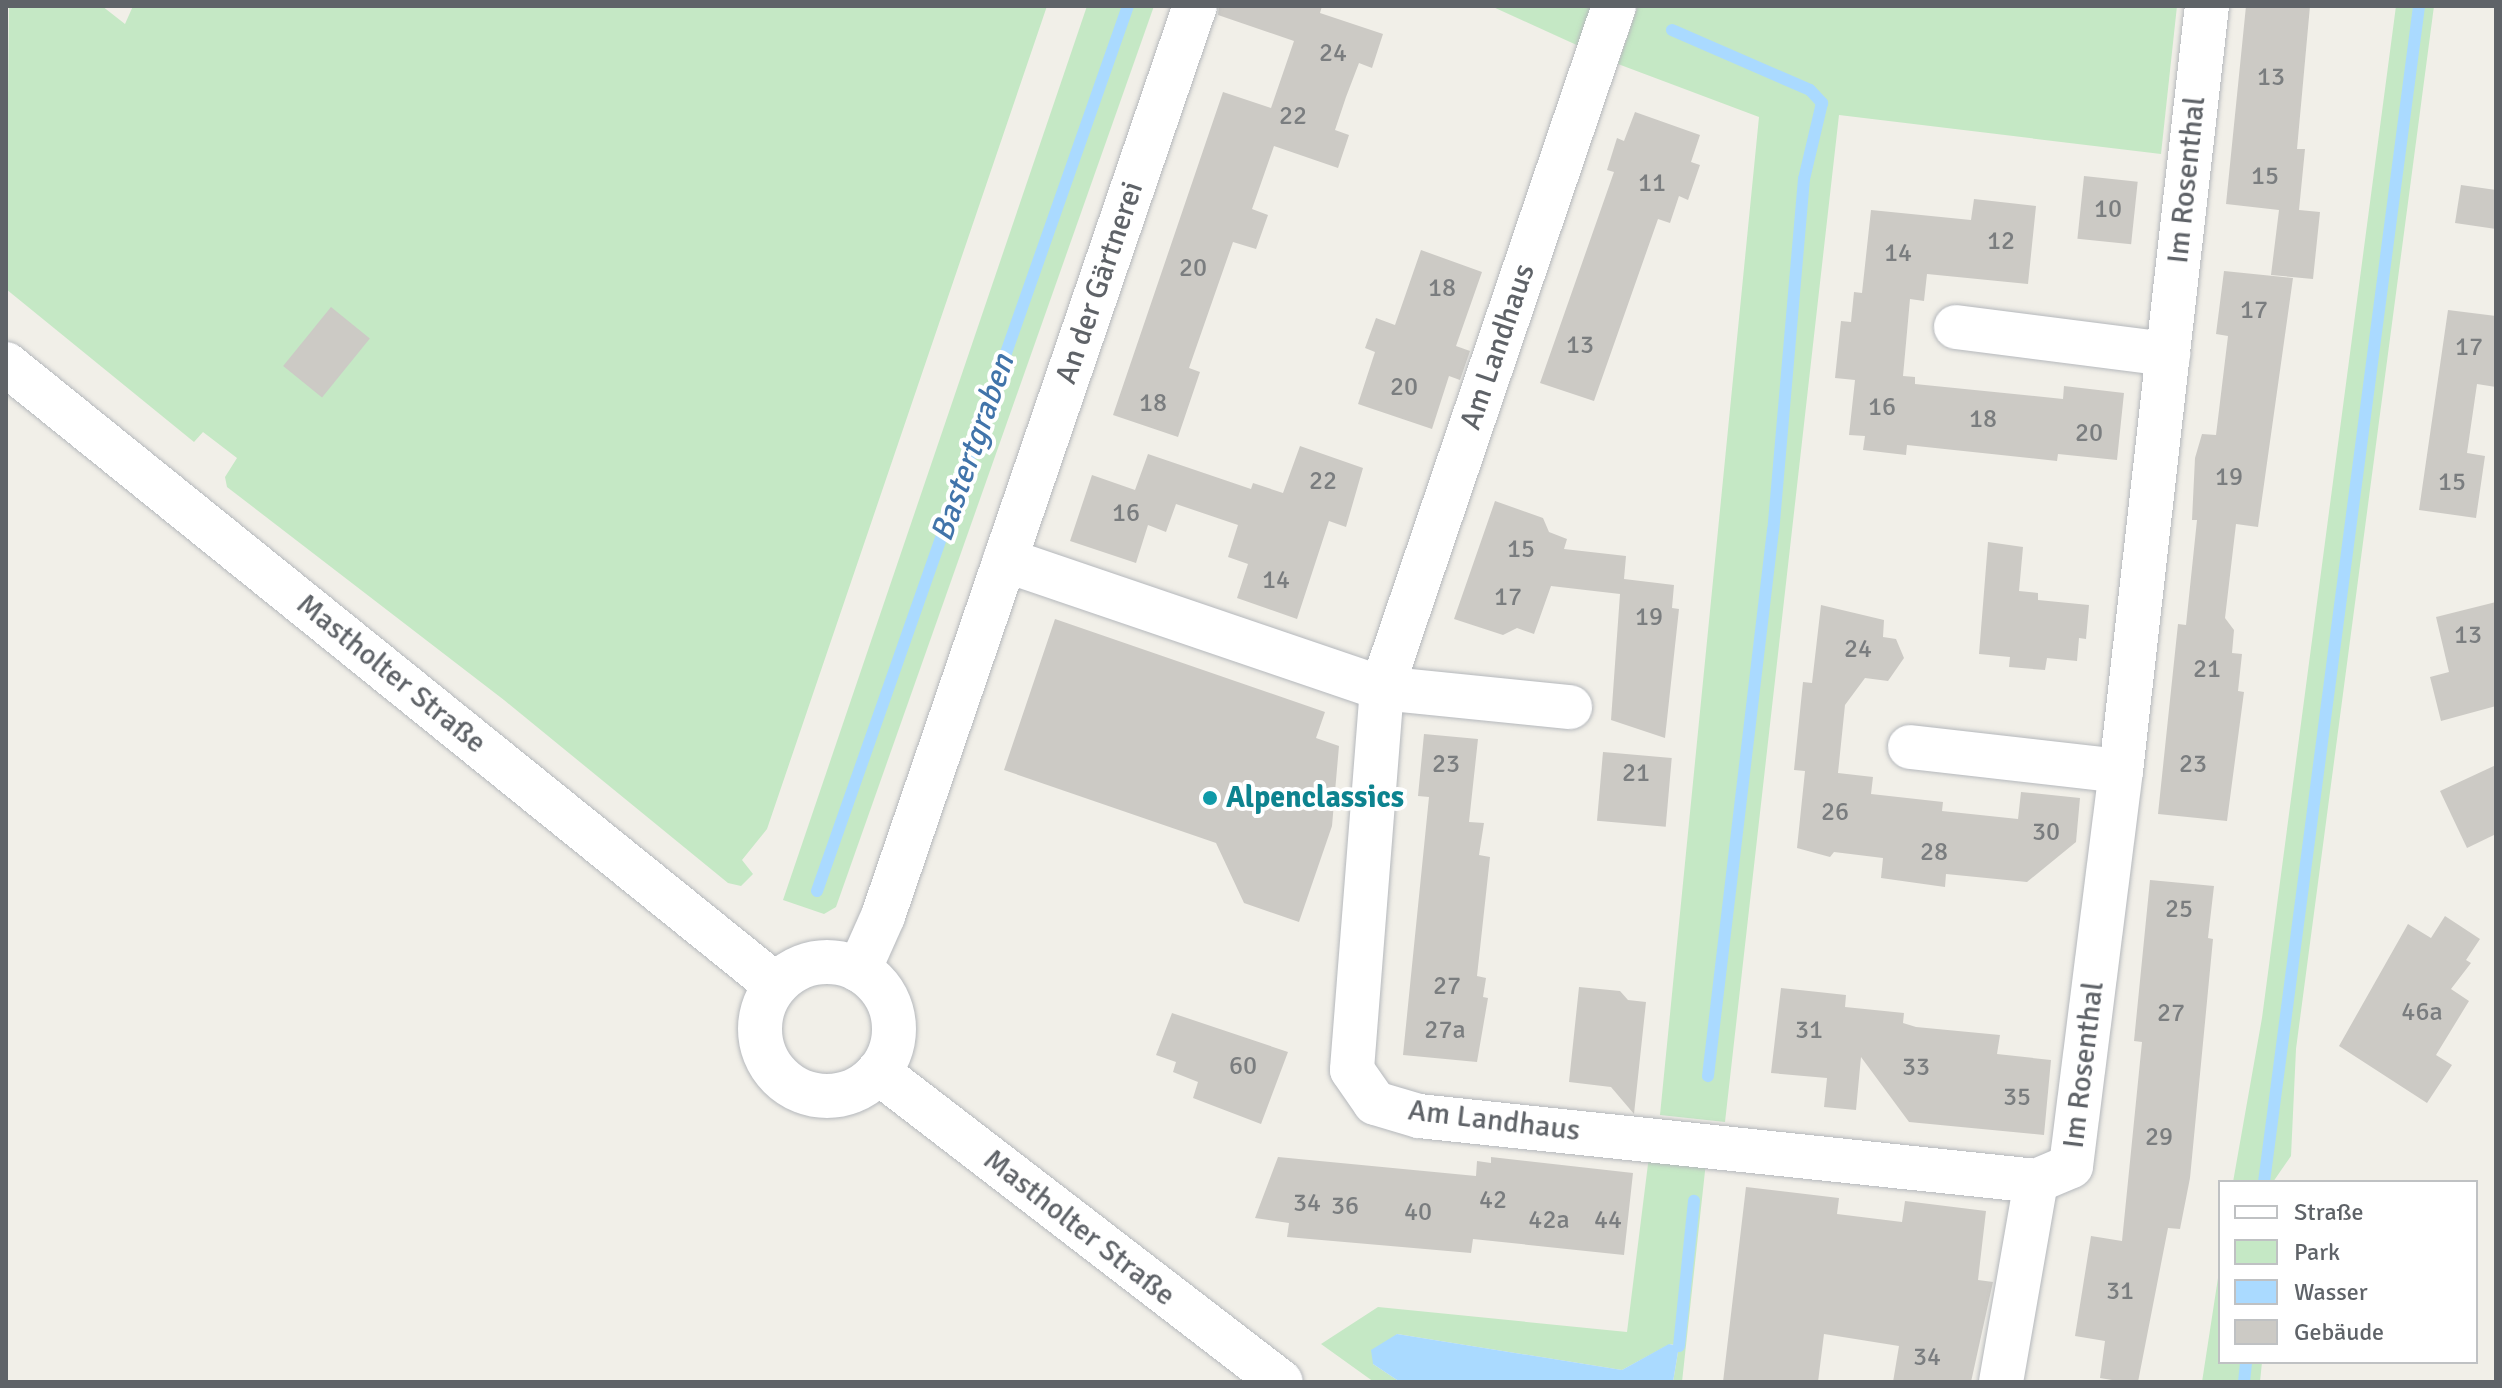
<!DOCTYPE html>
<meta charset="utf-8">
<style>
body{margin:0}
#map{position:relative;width:2502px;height:1388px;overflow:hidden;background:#f1efe8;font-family:Signika,sans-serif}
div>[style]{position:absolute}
.green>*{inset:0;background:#c5e8c5}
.water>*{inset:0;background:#aadaff}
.stream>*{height:12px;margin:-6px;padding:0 6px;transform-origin:6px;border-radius:6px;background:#aadaff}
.building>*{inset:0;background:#cccac5;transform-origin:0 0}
.roads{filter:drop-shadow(0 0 2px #b5b8bc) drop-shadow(0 0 2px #b5b8bc)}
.street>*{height:44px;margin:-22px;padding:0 22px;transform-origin:22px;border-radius:22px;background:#fff}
.secondary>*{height:44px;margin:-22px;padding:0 22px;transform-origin:22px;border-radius:22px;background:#fff}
.secondary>.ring{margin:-22px;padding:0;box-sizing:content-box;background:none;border:44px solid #fff;border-radius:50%}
.dots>*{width:22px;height:22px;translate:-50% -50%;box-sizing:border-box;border:4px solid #fff;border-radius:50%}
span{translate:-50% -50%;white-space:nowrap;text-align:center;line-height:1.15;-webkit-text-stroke:8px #fff;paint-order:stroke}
.number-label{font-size:26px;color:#7a7d7f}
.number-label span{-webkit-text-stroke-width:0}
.street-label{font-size:30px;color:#5f6368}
.culture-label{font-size:30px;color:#0d838f;font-weight:700}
.left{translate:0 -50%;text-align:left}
.water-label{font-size:32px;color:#4174aa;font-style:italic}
.frame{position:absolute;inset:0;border:8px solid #5f6368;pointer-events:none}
.legend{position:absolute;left:2218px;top:1180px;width:260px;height:184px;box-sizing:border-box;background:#fff;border:2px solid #bfc1c3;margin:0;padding:10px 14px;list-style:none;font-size:24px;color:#5f6368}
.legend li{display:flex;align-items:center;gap:16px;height:40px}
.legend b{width:40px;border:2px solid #bfc1c3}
</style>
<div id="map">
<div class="green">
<i style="clip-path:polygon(9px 6px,102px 6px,125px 24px,133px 6px,1047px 6px,767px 829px,742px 860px,753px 874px,741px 886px,728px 883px,504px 700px,227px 487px,225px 477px,237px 458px,203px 432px,194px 442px,6px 289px)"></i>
<i style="clip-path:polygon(1087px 6px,1154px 6px,836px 907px,824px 914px,783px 900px)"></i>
<i style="clip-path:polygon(1491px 6px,1595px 6px,1581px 47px)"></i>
<i style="clip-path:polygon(1638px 6px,2177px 6px,2161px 154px,1839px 115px,1725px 1122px,1660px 1115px,1759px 117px,1618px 64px)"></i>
<i style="clip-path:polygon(2396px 6px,2434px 6px,2296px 1049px,2291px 1156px,2273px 1182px,2233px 1182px,2262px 1018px)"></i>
<i style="clip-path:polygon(1649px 1156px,1706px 1162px,1682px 1382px,1673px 1382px,1679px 1346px,1670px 1344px,1622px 1370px,1397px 1334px,1373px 1364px,1400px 1382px,1374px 1382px,1321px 1344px,1378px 1307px,1627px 1332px)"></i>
<i style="clip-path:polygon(2220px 1265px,2220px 1362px,2262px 1362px,2260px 1382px,2202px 1382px)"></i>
</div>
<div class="water">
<i style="clip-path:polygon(1397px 1334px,1622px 1370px,1669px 1344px,1679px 1346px,1673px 1382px,1400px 1382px,1373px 1364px,1371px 1350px)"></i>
</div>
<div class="stream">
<i style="left:1672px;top:30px;width:150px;rotate:23.5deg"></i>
<i style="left:1810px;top:90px;width:18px;rotate:47deg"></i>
<i style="left:1822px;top:103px;width:78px;rotate:103.3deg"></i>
<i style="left:1804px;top:179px;width:352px;rotate:95deg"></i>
<i style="left:1773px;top:530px;width:550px;rotate:96.79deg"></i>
<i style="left:817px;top:891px;width:938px;rotate:-70.64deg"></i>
<i style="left:2264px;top:1182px;width:1186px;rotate:-82.49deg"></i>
<i style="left:1679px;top:1346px;width:146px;rotate:-84.1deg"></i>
<i style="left:2244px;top:1382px;width:20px;rotate:-84deg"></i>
</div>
<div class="building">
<i style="clip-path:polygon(1219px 6px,1322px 6px,1320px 13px,1383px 34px,1372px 68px,1359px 63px,1346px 97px,1335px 130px,1349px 135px,1338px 168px,1274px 146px,1252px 209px,1268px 215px,1256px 249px,1233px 242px,1189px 368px,1200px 372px,1178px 437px,1113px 415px,1223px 92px,1271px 108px,1294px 41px,1218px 15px)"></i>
<i style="clip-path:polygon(2246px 6px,2310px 6px,2297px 149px,2305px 149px,2299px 210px,2320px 212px,2313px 279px,2271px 275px,2279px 210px,2226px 204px)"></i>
<i style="clip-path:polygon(1635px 112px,1700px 135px,1691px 162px,1700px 165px,1688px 200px,1679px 196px,1670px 223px,1658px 219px,1594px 401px,1540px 383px,1614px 172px,1607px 170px,1617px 138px,1624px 141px)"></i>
<i style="left:2084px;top:176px;width:54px;height:63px;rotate:6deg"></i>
<i style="clip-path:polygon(2461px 185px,2496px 190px,2496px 229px,2455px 223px)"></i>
<i style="clip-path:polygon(1974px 199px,2036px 206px,2028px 284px,1927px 274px,1924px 301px,1910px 299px,1903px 376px,1915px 377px,1915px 384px,2063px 399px,2064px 386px,2124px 393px,2117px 460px,2058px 454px,2057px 461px,1907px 445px,1906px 455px,1863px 450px,1865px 436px,1849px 435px,1855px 380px,1835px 378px,1841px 321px,1851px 322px,1854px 292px,1862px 293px,1871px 210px,1971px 220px)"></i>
<i style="clip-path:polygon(1421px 250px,1482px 272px,1456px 346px,1470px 351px,1460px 380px,1449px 376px,1432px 429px,1358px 404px,1375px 352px,1365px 348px,1376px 318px,1395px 325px)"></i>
<i style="clip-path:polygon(2224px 271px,2293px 278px,2258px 527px,2236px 524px,2225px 618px,2234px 630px,2232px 653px,2242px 654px,2238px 691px,2244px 692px,2227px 821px,2158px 814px,2178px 624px,2186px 625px,2197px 520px,2192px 520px,2195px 458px,2202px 434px,2216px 435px,2228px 336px,2216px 334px)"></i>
<i style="left:331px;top:307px;width:50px;height:76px;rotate:39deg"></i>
<i style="clip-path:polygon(2448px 310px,2496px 316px,2496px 387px,2477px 384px,2467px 453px,2485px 456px,2476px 518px,2419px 510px)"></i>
<i style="clip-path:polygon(1300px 446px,1363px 468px,1346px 527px,1329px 521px,1297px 619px,1237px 598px,1248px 564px,1228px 557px,1238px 525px,1176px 504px,1166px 532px,1148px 525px,1136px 563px,1070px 541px,1092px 475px,1135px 490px,1148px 454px,1251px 489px,1253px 483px,1283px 493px)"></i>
<i style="clip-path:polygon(1495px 501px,1543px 518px,1549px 532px,1567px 539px,1564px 549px,1626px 556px,1624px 579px,1674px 585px,1672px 608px,1679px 609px,1665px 738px,1611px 720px,1620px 594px,1551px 586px,1534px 634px,1517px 628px,1503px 635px,1454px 619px)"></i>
<i style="clip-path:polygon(1988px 542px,2023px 547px,2019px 591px,2038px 593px,2038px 600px,2089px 605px,2086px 639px,2079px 638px,2077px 661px,2047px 658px,2045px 670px,2009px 667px,2010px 657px,1979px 654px)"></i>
<i style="clip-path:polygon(2496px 602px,2496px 706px,2441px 721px,2430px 677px,2449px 672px,2436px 617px)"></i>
<i style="clip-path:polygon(1821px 605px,1884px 620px,1883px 637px,1896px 639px,1904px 658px,1888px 681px,1865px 678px,1845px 705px,1838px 773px,1873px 777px,1871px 794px,1943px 802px,1942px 811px,2018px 819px,2021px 792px,2080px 798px,2076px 842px,2027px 882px,1946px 874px,1945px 887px,1881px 878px,1883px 858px,1834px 852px,1830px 857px,1797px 848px,1805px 771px,1794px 770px,1803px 682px,1812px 683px)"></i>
<i style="clip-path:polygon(1055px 619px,1325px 712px,1316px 738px,1339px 746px,1332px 826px,1299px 922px,1244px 903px,1216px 843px,1004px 770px)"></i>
<i style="clip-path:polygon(1424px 734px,1478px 739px,1469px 822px,1484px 823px,1479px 855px,1490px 857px,1477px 976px,1486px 978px,1483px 997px,1488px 998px,1477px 1062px,1403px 1055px,1429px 797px,1418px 796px)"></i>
<i style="left:1603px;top:752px;width:69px;height:69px;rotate:5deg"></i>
<i style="clip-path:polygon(2496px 765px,2496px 834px,2467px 848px,2440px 791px)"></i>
<i style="clip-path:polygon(2150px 880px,2214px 886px,2208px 938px,2213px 939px,2190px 1178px,2180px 1229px,2168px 1228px,2138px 1382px,2124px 1382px,2100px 1378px,2105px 1341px,2075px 1336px,2091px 1236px,2122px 1241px,2142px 1042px,2134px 1041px)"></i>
<i style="clip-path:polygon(2445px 916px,2480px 939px,2466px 960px,2471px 963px,2451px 989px,2469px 1001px,2436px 1055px,2452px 1065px,2427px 1103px,2339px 1046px,2408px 924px,2431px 938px)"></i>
<i style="clip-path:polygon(1579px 987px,1620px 991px,1628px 1000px,1646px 1002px,1634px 1114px,1611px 1087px,1569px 1082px)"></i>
<i style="clip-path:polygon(1781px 988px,1846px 995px,1845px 1007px,1904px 1013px,1903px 1023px,1916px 1027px,2000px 1035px,1997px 1054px,2051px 1060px,2044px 1135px,1909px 1122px,1861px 1057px,1856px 1110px,1824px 1107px,1827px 1078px,1771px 1073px)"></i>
<i style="clip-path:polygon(1172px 1013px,1288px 1052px,1261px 1124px,1193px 1098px,1198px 1082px,1173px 1072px,1176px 1062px,1156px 1055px)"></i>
<i style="clip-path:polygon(1278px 1157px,1476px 1176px,1477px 1161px,1491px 1163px,1491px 1157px,1633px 1173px,1624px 1255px,1473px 1239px,1471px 1253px,1287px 1237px,1289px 1223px,1255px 1218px)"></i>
<i style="clip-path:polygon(1746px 1187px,1839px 1198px,1837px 1214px,1902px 1222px,1905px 1201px,1986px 1211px,1978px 1280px,1993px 1282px,1971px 1382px,1893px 1382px,1899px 1346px,1824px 1334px,1818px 1382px,1723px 1382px)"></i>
</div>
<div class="roads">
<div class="street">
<i style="left:1614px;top:6px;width:720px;rotate:108.79deg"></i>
<i style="left:1382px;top:688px;width:383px;rotate:94.5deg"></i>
<i style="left:1352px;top:1070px;width:40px;rotate:55.1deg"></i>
<i style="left:1375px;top:1103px;width:46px;rotate:16.5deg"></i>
<i style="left:1419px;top:1116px;width:620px;rotate:6.01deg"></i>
<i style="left:1956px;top:327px;width:214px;rotate:7.3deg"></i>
<i style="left:1005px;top:560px;width:398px;rotate:18.8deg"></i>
<i style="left:1382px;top:688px;width:189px;rotate:5.8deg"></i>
<i style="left:1910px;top:747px;width:212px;rotate:6.5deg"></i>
<i style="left:859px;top:970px;width:59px;rotate:-66deg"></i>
<i style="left:883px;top:916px;width:962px;rotate:-71.08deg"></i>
<i style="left:2001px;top:1382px;width:204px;rotate:-80.1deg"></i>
<i style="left:2036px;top:1181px;width:38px;rotate:-23deg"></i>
<i style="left:2071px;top:1166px;width:398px;rotate:-82.8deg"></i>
<i style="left:2121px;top:771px;width:770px;rotate:-83.59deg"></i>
</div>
<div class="secondary">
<i style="left:6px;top:364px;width:989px;rotate:38.89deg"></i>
<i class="ring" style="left:760px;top:962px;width:90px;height:90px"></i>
<i style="left:878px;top:1072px;width:508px;rotate:37.57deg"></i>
</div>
</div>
<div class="dots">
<i style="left:1210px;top:798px;background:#0f9aa8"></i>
</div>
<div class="number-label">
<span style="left:1333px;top:54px">24</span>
<span style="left:2271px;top:78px">13</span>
<span style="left:1293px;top:117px">22</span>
<span style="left:2265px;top:177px">15</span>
<span style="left:1652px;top:184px">11</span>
<span style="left:2108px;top:210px">10</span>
<span style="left:2001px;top:242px">12</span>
<span style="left:1898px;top:254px">14</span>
<span style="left:1193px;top:269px">20</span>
<span style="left:1442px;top:289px">18</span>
<span style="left:2254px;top:311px">17</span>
<span style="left:1580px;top:346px">13</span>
<span style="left:2469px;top:348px">17</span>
<span style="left:1404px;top:388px">20</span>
<span style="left:1153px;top:404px">18</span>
<span style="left:1882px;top:408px">16</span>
<span style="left:1983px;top:420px">18</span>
<span style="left:2089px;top:434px">20</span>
<span style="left:2229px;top:478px">19</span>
<span style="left:1323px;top:482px">22</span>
<span style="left:2452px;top:483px">15</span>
<span style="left:1126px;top:514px">16</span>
<span style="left:1521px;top:550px">15</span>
<span style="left:1276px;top:581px">14</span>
<span style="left:1508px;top:598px">17</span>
<span style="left:1649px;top:618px">19</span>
<span style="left:2468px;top:636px">13</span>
<span style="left:1858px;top:650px">24</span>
<span style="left:2207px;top:670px">21</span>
<span style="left:1446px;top:765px">23</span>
<span style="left:2193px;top:765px">23</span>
<span style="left:1636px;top:774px">21</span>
<span style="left:1835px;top:813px">26</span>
<span style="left:2046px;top:833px">30</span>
<span style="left:1934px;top:853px">28</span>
<span style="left:2179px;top:910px">25</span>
<span style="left:1447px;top:987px">27</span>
<span style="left:2422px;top:1013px">46a</span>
<span style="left:2171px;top:1014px">27</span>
<span style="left:1445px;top:1031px">27a</span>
<span style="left:1809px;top:1031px">31</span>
<span style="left:1243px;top:1067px">60</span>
<span style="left:1916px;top:1068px">33</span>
<span style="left:2017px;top:1098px">35</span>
<span style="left:2159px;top:1138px">29</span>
<span style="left:1493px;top:1201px">42</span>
<span style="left:1307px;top:1204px">34</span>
<span style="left:1345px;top:1207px">36</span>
<span style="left:1418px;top:1213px">40</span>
<span style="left:1549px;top:1221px">42a</span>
<span style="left:1608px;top:1221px">44</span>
<span style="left:2120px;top:1292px">31</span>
<span style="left:1927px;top:1358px">34</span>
</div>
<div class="street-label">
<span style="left:2187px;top:180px;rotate:-84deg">Im Rosenthal</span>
<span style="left:1100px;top:283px;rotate:-71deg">An der Gärtnerei</span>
<span style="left:1498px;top:347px;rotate:-71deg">Am Landhaus</span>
<span style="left:391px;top:674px;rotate:39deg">Mastholter Straße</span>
<span style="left:2084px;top:1065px;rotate:-83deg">Im Rosenthal</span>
<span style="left:1494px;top:1121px;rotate:7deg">Am Landhaus</span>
<span style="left:1079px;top:1228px;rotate:38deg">Mastholter Straße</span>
</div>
<div class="culture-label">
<span class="left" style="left:1226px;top:798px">Alpenclassics</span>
</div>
<div class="water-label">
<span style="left:973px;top:448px;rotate:-71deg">Bastertgraben</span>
</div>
<div class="frame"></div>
<ul class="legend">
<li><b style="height:10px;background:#fff"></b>Straße</li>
<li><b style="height:22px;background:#c5e8c5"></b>Park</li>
<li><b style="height:22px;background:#aadaff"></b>Wasser</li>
<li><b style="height:22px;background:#cccac5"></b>Gebäude</li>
</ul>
</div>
